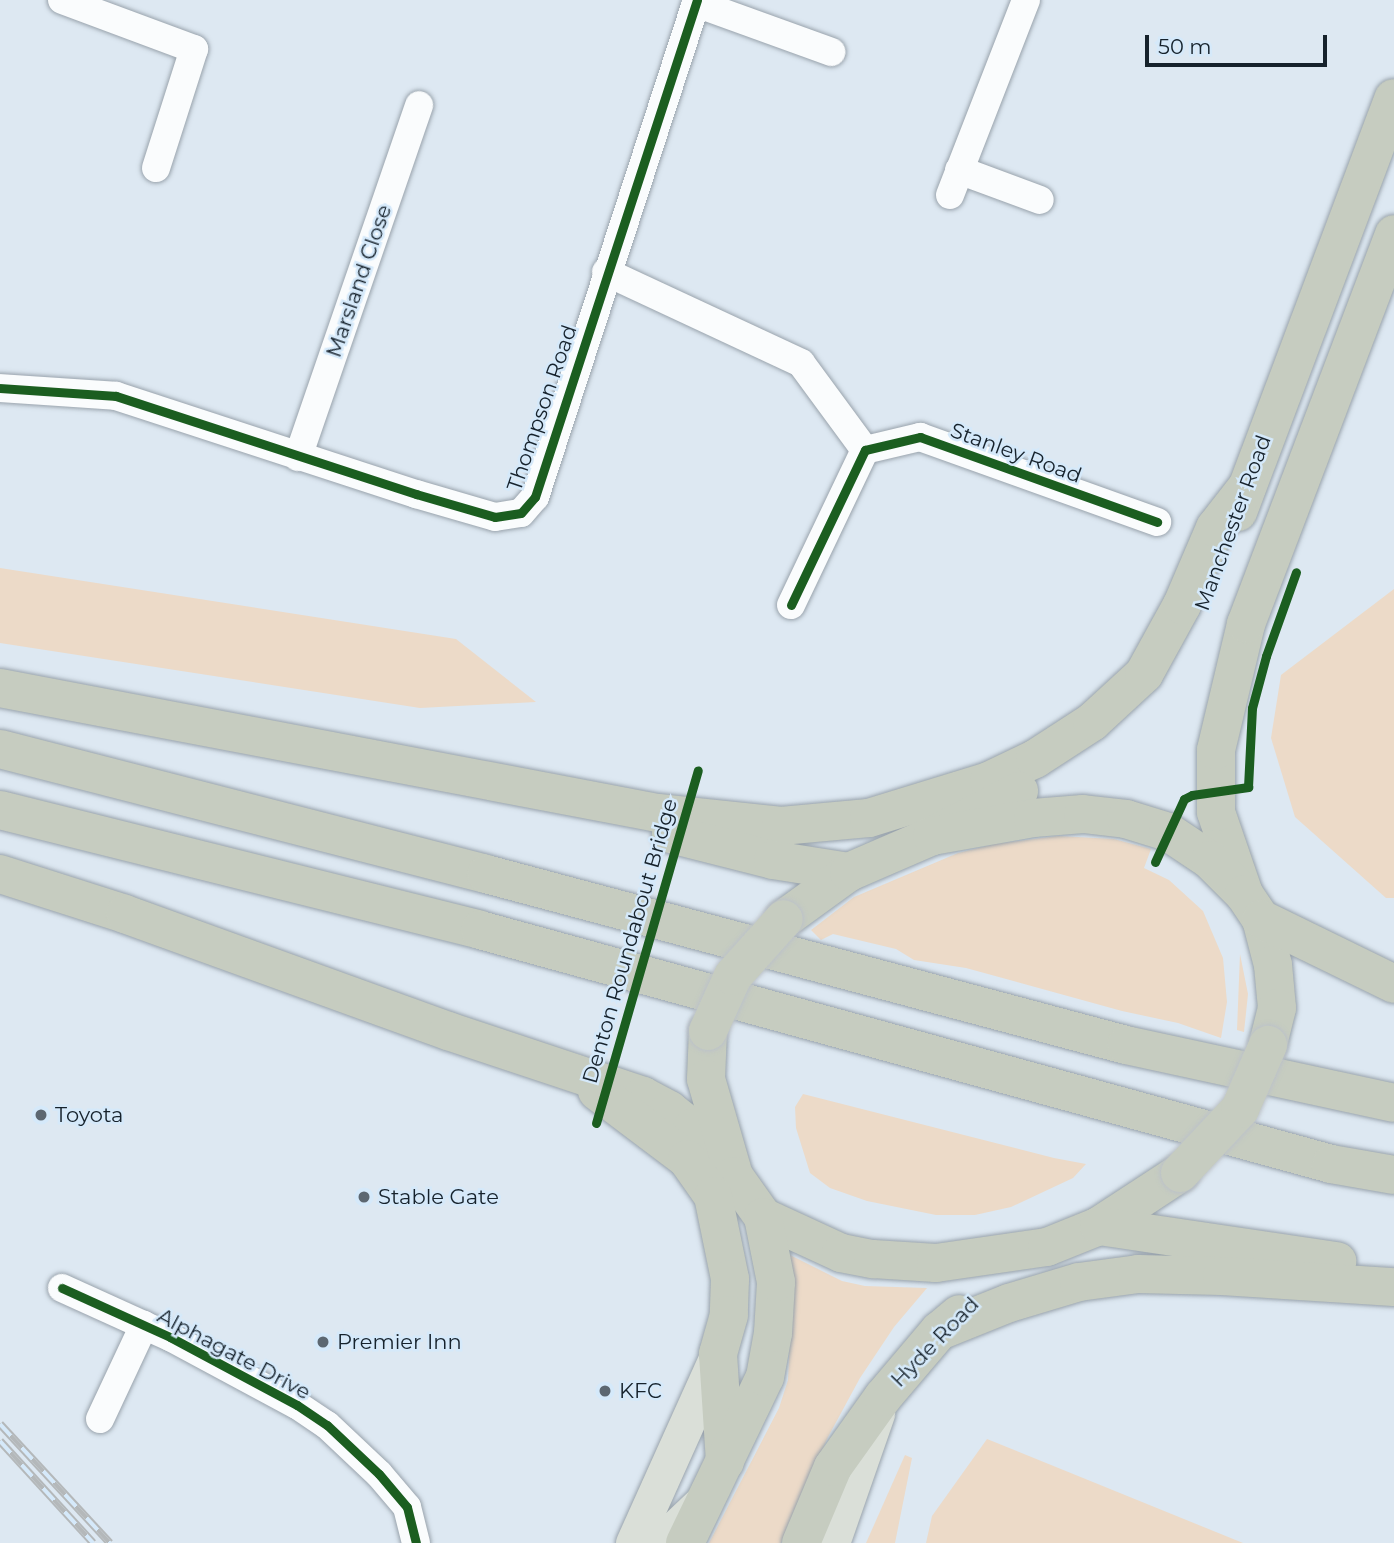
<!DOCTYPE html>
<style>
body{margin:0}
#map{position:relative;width:1394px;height:1543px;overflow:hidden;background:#dde8f2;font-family:Montserrat,sans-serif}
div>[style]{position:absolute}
.green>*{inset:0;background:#ecdac8}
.roads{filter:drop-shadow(0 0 2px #99a3ac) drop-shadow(0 0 2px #99a3ac)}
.minor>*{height:28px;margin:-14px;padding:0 14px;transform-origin:14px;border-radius:14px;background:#fafcfd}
.major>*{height:35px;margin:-17.5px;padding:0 17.5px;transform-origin:17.5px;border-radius:17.5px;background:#dadfd8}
.highway>*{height:38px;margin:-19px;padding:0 19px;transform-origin:19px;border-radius:19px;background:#c6ccc0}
.rail>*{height:8px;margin-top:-4px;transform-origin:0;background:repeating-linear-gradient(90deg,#d5e9fa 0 16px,#b4b8ba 0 32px);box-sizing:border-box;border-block:2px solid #b4b8ba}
.bridges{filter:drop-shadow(0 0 2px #bcc2c8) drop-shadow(0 0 2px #bcc2c8)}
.highway-bridge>*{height:38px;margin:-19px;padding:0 19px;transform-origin:19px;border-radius:19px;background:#c6ccc0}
.cycleway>*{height:9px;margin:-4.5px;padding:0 4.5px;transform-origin:4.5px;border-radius:4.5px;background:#1b5e20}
.dots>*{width:19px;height:19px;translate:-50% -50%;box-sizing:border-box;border:4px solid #d5e9fa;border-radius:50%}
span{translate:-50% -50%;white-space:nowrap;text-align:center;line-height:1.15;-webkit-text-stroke:5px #d5e9fa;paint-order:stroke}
.street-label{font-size:21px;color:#16222c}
.poi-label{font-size:21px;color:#16222c}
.left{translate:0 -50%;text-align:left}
.scale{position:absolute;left:1145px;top:35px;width:182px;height:32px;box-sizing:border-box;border:4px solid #16222c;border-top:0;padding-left:9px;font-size:21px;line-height:24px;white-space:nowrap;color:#16222c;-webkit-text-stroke:5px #d5e9fa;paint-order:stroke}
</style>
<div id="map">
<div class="green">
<i style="clip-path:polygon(0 568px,456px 639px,536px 702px,420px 708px,0 643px)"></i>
<i style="clip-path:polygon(1394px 589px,1394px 898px,1386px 898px,1295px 817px,1271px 738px,1281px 675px)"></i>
<i style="clip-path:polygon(1058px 836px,1114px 839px,1151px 849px,1144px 868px,1169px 880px,1203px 911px,1223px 958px,1227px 1002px,1221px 1038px,1178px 1023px,1122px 1011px,966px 968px,914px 960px,896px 949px,833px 934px,821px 940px,811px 930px,854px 897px,958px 853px,995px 844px)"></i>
<i style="clip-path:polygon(1240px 954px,1248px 994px,1244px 1032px,1237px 1030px)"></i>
<i style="clip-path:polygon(803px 1094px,1054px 1158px,1086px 1164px,1073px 1178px,1011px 1207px,975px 1215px,936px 1215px,867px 1201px,830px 1188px,810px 1173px,796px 1128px,795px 1107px)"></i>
<i style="clip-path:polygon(784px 1252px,842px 1281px,865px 1286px,927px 1288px,894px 1327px,860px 1378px,828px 1437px,781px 1543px,709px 1543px,779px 1408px,788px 1380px,791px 1311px)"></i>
<i style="clip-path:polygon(987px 1439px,1243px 1543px,926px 1543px,932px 1516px)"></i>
<i style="clip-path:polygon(905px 1455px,912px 1458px,895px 1543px,866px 1543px)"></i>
</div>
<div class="roads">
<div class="minor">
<i style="left:62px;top:0;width:141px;rotate:20.4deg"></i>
<i style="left:194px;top:49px;width:125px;rotate:107.7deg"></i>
<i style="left:696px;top:3px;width:144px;rotate:19.9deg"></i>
<i style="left:959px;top:170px;width:86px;rotate:20.3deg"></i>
<i style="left:950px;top:195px;width:209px;rotate:-68.7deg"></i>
<i style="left:606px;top:272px;width:215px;rotate:25deg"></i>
<i style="left:801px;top:363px;width:108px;rotate:53.7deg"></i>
<i style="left:0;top:388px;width:116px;rotate:3.9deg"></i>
<i style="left:116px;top:396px;width:316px;rotate:18.1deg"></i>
<i style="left:416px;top:494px;width:82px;rotate:16.2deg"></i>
<i style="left:495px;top:517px;width:26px;rotate:-9deg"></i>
<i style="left:521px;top:513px;width:21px;rotate:-49deg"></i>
<i style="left:535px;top:497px;width:523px;rotate:-71.95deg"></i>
<i style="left:298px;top:457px;width:372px;rotate:-71deg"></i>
<i style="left:791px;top:605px;width:172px;rotate:-64.5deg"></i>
<i style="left:865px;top:450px;width:57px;rotate:-13.3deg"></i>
<i style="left:920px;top:437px;width:252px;rotate:19.7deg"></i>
<i style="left:62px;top:1288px;width:119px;rotate:24.4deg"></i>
<i style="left:170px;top:1337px;width:144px;rotate:28.2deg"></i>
<i style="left:297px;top:1405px;width:36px;rotate:34deg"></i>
<i style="left:327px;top:1425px;width:71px;rotate:43.3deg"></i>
<i style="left:379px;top:1474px;width:43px;rotate:49.7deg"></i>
<i style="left:407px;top:1507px;width:37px;rotate:76deg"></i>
<i style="left:100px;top:1419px;width:104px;rotate:-64.9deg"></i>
</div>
<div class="major">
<i style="left:633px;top:1543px;width:207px;rotate:-65.8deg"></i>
<i style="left:659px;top:1543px;width:59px;rotate:-43.6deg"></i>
<i style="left:832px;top:1543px;width:137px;rotate:-70.8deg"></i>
</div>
<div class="highway">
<i style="left:1238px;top:512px;width:442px;rotate:-69.4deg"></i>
<i style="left:0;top:688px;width:670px;rotate:10.76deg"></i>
<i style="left:658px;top:813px;width:124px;rotate:6deg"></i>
<i style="left:781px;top:826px;width:88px;rotate:-5.2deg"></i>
<i style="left:869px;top:818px;width:126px;rotate:-17.1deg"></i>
<i style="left:989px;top:781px;width:51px;rotate:-25.6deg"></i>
<i style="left:1035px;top:759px;width:68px;rotate:-33deg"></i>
<i style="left:1092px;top:722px;width:71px;rotate:-42.7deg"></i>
<i style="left:1144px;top:674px;width:79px;rotate:-61.2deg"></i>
<i style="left:1182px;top:605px;width:84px;rotate:-66.8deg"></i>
<i style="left:1215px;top:528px;width:52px;rotate:-52deg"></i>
<i style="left:0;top:749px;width:502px;rotate:14.42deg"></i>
<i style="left:486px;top:874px;width:662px;rotate:14.96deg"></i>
<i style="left:1126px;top:1045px;width:274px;rotate:12.2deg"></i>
<i style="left:0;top:810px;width:495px;rotate:14deg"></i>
<i style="left:480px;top:930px;width:883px;rotate:15.37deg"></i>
<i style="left:1331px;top:1164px;width:64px;rotate:9.9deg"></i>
<i style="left:671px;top:834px;width:105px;rotate:14.3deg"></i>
<i style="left:773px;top:860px;width:77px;rotate:9deg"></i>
<i style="left:932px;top:836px;width:98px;rotate:-27.3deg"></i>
<i style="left:0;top:874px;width:131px;rotate:17.7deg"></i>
<i style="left:125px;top:914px;width:344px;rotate:19.9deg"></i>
<i style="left:448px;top:1031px;width:206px;rotate:18.4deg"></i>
<i style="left:643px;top:1096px;width:30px;rotate:28deg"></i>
<i style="left:669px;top:1110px;width:29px;rotate:38deg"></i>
<i style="left:692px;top:1128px;width:64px;rotate:48.8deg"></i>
<i style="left:1244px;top:894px;width:87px;rotate:-108.9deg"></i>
<i style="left:1216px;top:812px;width:62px;rotate:-90deg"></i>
<i style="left:1216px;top:750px;width:130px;rotate:-76.6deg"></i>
<i style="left:1246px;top:624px;width:417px;rotate:-69.2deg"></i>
<i style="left:784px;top:919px;width:80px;rotate:-35.9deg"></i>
<i style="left:849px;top:872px;width:90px;rotate:-23.4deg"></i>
<i style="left:932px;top:836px;width:103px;rotate:-10.1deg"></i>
<i style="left:1033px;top:818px;width:50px;rotate:-4.6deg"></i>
<i style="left:1083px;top:814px;width:43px;rotate:6.6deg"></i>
<i style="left:1126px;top:819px;width:44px;rotate:17.2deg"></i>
<i style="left:1168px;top:832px;width:50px;rotate:33.7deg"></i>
<i style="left:1210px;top:860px;width:48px;rotate:45deg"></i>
<i style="left:1244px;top:894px;width:30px;rotate:56deg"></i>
<i style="left:1261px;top:919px;width:48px;rotate:75.4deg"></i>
<i style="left:1273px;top:965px;width:43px;rotate:84.7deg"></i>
<i style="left:1277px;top:1008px;width:38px;rotate:104deg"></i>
<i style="left:1261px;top:919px;width:148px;rotate:26deg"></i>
<i style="left:708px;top:1031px;width:48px;rotate:92.4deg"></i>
<i style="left:706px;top:1079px;width:101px;rotate:73.9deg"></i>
<i style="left:734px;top:1176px;width:50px;rotate:54.7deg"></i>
<i style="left:763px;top:1217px;width:86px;rotate:24.8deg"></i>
<i style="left:841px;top:1253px;width:33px;rotate:11deg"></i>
<i style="left:873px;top:1259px;width:63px;rotate:3.6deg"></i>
<i style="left:936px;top:1263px;width:112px;rotate:-8.2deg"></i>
<i style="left:1047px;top:1247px;width:56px;rotate:-22deg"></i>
<i style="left:1099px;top:1226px;width:97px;rotate:-33.2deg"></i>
<i style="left:597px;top:1091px;width:113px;rotate:37.1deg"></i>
<i style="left:687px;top:1159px;width:45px;rotate:54.9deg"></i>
<i style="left:713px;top:1196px;width:85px;rotate:78.4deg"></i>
<i style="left:730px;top:1279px;width:36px;rotate:92deg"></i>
<i style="left:729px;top:1315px;width:41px;rotate:105.8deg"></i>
<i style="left:718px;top:1354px;width:108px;rotate:86.3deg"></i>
<i style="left:1099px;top:1226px;width:241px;rotate:8.4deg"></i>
<i style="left:939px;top:1331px;width:75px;rotate:-21.8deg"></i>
<i style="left:1009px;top:1303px;width:73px;rotate:-16.7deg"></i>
<i style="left:1079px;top:1282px;width:60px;rotate:-7.7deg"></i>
<i style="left:1138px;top:1274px;width:84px;rotate:1.4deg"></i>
<i style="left:1222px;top:1276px;width:172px;rotate:3.7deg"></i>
<i style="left:685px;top:1543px;width:184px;rotate:-64.3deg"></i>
<i style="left:765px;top:1377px;width:45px;rotate:-79.7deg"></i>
<i style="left:773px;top:1333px;width:51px;rotate:-86.6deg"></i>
<i style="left:776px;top:1282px;width:66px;rotate:-101.3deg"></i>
<i style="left:801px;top:1543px;width:82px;rotate:-67.2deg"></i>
<i style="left:833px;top:1467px;width:86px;rotate:-54.5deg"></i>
<i style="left:883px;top:1397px;width:87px;rotate:-49.7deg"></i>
<i style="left:939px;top:1331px;width:26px;rotate:-40deg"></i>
</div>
</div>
<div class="rail">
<i style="left:0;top:1424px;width:162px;rotate:47.3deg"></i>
<i style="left:0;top:1441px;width:138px;rotate:47.6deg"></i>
</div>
<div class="bridges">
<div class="highway-bridge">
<i style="left:708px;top:1031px;width:60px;rotate:-65.6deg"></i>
<i style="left:733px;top:976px;width:76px;rotate:-48.2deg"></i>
<i style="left:1180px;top:1173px;width:88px;rotate:-46.8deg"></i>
<i style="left:1240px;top:1109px;width:70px;rotate:-66.4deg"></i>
</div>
</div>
<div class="cycleway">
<i style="left:0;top:388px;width:116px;rotate:3.9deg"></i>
<i style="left:116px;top:396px;width:316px;rotate:18.1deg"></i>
<i style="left:416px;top:494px;width:82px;rotate:16.2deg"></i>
<i style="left:495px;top:517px;width:26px;rotate:-9deg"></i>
<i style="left:521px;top:513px;width:21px;rotate:-49deg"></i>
<i style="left:535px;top:497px;width:523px;rotate:-71.95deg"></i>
<i style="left:791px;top:605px;width:172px;rotate:-64.5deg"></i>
<i style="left:865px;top:450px;width:57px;rotate:-13.3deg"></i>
<i style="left:920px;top:437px;width:252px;rotate:19.7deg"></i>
<i style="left:1155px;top:862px;width:69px;rotate:-65.3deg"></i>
<i style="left:1184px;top:799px;width:9px;rotate:-27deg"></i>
<i style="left:1192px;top:795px;width:57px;rotate:-8.1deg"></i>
<i style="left:1248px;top:787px;width:79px;rotate:-87.1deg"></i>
<i style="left:1252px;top:708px;width:54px;rotate:-74.9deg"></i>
<i style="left:1266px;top:656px;width:89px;rotate:-70.3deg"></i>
<i style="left:596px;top:1123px;width:367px;rotate:-73.9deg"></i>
<i style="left:62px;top:1288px;width:119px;rotate:24.4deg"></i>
<i style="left:170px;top:1337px;width:144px;rotate:28.2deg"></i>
<i style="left:297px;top:1405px;width:36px;rotate:34deg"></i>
<i style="left:327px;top:1425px;width:71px;rotate:43.3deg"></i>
<i style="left:379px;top:1474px;width:43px;rotate:49.7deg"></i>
<i style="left:407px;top:1507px;width:37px;rotate:76deg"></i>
</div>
<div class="dots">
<i style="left:41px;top:1115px;background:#5c6771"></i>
<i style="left:364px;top:1197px;background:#5c6771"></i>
<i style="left:323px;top:1342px;background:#5c6771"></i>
<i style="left:605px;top:1391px;background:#5c6771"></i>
</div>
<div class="street-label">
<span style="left:359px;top:281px;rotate:-71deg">Marsland Close</span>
<span style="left:542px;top:408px;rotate:-71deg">Thompson Road</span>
<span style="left:1016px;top:453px;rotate:20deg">Stanley Road</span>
<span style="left:1233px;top:523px;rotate:-70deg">Manchester Road</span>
<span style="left:630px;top:941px;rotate:-74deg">Denton Roundabout Bridge</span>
<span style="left:935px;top:1342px;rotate:-46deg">Hyde Road</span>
<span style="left:234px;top:1354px;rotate:28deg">Alphagate Drive</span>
</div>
<div class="poi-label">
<span class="left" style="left:55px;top:1115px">Toyota</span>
<span class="left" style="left:378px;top:1197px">Stable Gate</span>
<span class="left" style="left:337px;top:1342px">Premier Inn</span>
<span class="left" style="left:619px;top:1391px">KFC</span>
</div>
<div class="scale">50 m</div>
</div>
